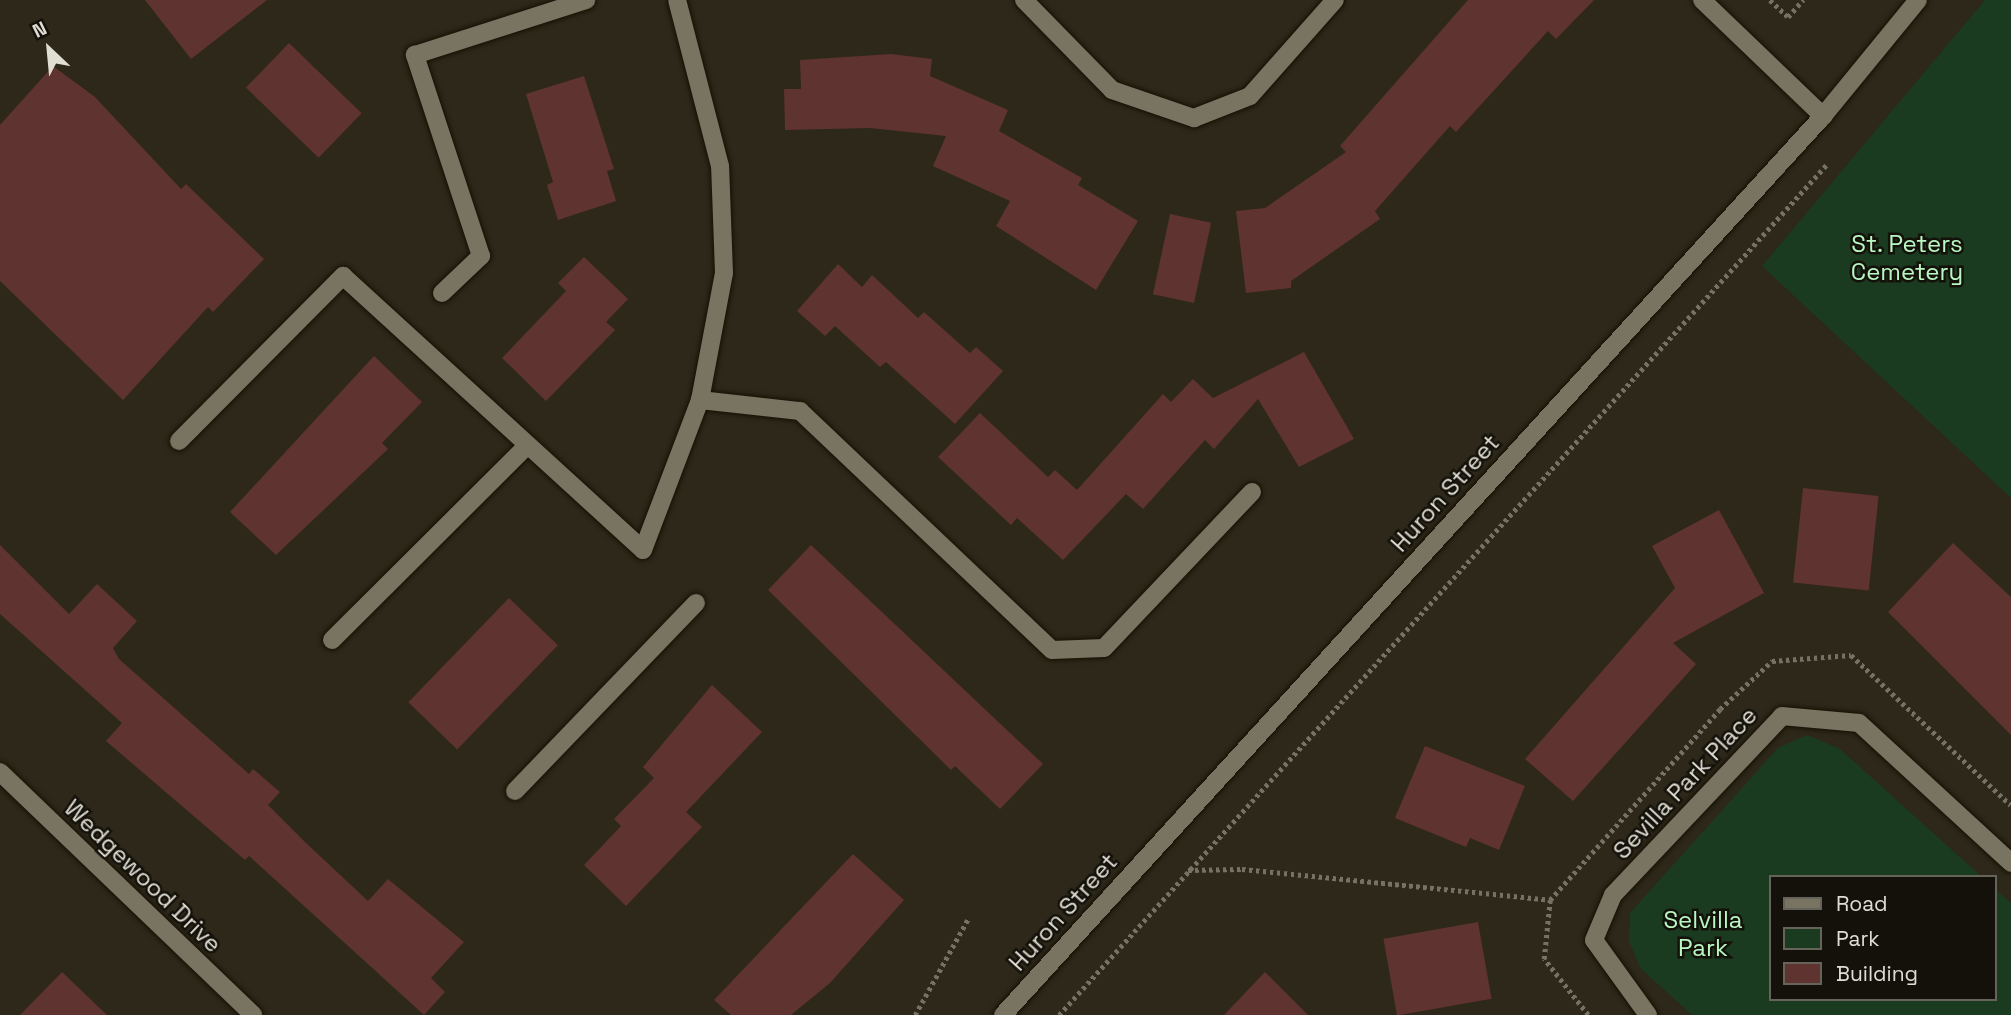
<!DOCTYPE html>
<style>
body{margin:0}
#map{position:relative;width:2011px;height:1015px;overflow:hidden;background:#2d2819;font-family:"Space Grotesk",sans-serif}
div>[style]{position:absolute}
.green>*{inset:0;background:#1a3b20}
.building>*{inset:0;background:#5f332f;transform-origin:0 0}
.path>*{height:4.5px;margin-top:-2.25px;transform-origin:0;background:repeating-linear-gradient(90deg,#757164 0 3.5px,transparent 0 7px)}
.roads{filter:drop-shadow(0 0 2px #151004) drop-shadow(0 0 2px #151004)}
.service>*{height:18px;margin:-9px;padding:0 9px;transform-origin:9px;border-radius:9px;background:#797362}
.minor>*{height:18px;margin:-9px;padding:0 9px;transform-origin:9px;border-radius:9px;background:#797362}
.secondary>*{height:18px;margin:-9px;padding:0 9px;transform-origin:9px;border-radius:9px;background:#797362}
span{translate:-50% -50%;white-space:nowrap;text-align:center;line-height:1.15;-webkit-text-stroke:5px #13110a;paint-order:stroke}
.park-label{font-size:24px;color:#b9f7c2}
.street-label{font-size:24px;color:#e0ddd3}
.legend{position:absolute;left:1769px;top:875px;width:228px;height:126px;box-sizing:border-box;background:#13110a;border:2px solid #65635a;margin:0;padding:9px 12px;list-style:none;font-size:21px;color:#e0ddd3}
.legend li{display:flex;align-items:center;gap:14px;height:35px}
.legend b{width:35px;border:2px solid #65635a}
.north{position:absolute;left:14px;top:14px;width:70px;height:70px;-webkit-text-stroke:5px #13110a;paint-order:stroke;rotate:334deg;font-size:19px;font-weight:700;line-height:28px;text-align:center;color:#e0ddd3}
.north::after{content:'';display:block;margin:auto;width:24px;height:32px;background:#e0ddd3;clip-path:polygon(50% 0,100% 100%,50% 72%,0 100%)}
</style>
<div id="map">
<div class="green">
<i style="clip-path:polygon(1985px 0,2011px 0,2011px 498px,1762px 266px)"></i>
<i style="clip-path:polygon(1807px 735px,1840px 749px,1982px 877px,1771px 877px,1771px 999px,1995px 999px,1995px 889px,2011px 903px,2011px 1015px,1692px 1015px,1640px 968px,1629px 941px,1630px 913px,1778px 748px)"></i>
</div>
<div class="building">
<i style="clip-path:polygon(145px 0,267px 0,191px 59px)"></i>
<i style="clip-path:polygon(1468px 0,1594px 0,1556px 39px,1548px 31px,1456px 132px,1450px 126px,1375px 211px,1380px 219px,1291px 281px,1291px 288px,1246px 293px,1236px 211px,1265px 208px,1346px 152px,1340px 146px)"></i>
<i style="left:289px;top:43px;width:101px;height:62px;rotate:44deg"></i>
<i style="clip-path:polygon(891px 54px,932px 59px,930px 76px,1008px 110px,999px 131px,1082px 178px,1078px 185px,1138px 221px,1096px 290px,996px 226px,1010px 201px,933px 166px,946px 136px,870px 128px,785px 130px,784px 89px,801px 89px,800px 60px)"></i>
<i style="clip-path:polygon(53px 66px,95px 97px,181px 189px,186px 184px,264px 259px,213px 312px,208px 307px,123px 400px,0 281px,0 125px)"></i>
<i style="clip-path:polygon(584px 76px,614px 169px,607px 171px,616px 201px,558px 220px,547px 185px,553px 182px,526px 94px)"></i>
<i style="left:1170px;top:214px;width:42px;height:82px;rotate:12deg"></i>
<i style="clip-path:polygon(584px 257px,628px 299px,606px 322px,615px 330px,546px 401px,502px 358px,566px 291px,558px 283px)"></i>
<i style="clip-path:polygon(838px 264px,862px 287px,872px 275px,918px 318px,924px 312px,970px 353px,976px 347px,1003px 371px,955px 424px,886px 362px,880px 367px,835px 326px,825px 336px,797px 311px)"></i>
<i style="clip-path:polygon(1304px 352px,1354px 439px,1299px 467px,1258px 399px,1214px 449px,1205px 440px,1143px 509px,1126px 494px,1063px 560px,1017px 518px,1011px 525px,938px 457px,980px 413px,1048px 477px,1055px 470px,1077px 490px,1163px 394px,1171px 402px,1193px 379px,1213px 398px)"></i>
<i style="clip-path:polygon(374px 356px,422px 402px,382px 443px,388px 449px,276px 555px,230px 512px)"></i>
<i style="left:1803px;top:488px;width:76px;height:95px;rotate:6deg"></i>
<i style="clip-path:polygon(1719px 510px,1764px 593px,1673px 643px,1696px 664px,1573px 801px,1525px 759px,1675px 588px,1652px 546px)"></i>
<i style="clip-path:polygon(1953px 543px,2011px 597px,2011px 735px,1888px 612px)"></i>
<i style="clip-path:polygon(0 545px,69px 614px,97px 584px,137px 621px,113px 648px,119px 659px,249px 774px,253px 769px,280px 792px,268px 805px,306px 843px,368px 901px,388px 879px,464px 942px,431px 978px,445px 992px,424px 1015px,249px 856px,245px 860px,106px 741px,122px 723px,0 614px)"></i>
<i style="clip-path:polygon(811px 545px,1043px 764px,1000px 809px,955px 766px,951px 770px,768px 590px)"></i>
<i style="left:509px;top:598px;width:68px;height:145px;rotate:44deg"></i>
<i style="clip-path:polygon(712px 685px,762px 732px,686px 812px,702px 827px,626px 906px,584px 865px,621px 826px,614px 819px,654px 778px,643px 767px)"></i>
<i style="clip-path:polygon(1425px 746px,1525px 786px,1499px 850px,1470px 838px,1466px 847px,1395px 818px)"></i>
<i style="clip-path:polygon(853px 854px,904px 900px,830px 983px,791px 1015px,731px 1015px,714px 1000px)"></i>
<i style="left:1478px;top:922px;width:78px;height:96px;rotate:80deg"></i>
<i style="clip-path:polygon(62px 972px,107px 1015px,20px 1015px)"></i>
<i style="clip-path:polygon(1265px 972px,1308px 1015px,1224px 1015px)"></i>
</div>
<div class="path">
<i style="left:1770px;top:0;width:25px;rotate:43deg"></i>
<i style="left:1788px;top:17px;width:23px;rotate:-49deg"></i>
<i style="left:1188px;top:870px;width:54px;rotate:-1.1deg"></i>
<i style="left:1242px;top:869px;width:310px;rotate:5.7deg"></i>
<i style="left:915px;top:1015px;width:110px;rotate:-61.1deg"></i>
<i style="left:1059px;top:1015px;width:1146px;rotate:-47.93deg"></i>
<i style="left:1588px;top:1015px;width:71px;rotate:-128.2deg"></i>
<i style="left:1544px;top:959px;width:59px;rotate:-84.2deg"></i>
<i style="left:1550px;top:900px;width:256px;rotate:-48.3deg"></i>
<i style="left:1720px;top:709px;width:71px;rotate:-42.7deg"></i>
<i style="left:1772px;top:661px;width:79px;rotate:-4.3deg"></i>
<i style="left:1851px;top:655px;width:219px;rotate:43.2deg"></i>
</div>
<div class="roads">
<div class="service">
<i style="left:442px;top:293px;width:54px;rotate:-43.5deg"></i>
<i style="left:481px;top:256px;width:212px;rotate:-108.2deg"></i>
<i style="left:415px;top:55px;width:180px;rotate:-17.8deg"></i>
<i style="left:700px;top:400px;width:101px;rotate:6.3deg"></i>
<i style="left:800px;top:411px;width:347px;rotate:43.5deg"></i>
<i style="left:1052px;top:650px;width:52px;rotate:-2.2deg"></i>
<i style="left:1104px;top:648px;width:215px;rotate:-46.5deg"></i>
<i style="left:179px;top:441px;width:233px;rotate:-45.2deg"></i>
<i style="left:343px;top:276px;width:406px;rotate:42.4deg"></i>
<i style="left:332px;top:640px;width:274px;rotate:-44.9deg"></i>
<i style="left:515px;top:791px;width:261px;rotate:-46.1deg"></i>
</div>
<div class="minor">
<i style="left:1024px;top:0;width:126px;rotate:45.6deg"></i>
<i style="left:1112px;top:90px;width:87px;rotate:18.9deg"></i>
<i style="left:1194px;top:118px;width:60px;rotate:-21.4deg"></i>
<i style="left:1250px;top:96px;width:128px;rotate:-48.5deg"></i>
<i style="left:1702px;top:0;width:168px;rotate:43.8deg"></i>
<i style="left:643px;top:550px;width:160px;rotate:-69.2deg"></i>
<i style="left:700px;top:400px;width:129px;rotate:-79.3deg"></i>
<i style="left:724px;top:273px;width:107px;rotate:-92.1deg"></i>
<i style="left:720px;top:166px;width:171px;rotate:-104.5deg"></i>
<i style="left:0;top:772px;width:351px;rotate:43.8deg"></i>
<i style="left:1648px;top:1015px;width:92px;rotate:-125.8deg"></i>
<i style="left:1594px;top:940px;width:49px;rotate:-67.1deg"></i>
<i style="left:1613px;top:895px;width:246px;rotate:-46.6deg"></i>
<i style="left:1782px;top:716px;width:77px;rotate:5.2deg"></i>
<i style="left:1859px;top:723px;width:207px;rotate:42.6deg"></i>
</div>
<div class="secondary">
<i style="left:1003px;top:1015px;width:1217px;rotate:-47.63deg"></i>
<i style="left:1823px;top:116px;width:150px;rotate:-50.7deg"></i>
</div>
</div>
<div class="park-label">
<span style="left:1907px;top:258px">St. Peters<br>Cemetery</span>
<span style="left:1703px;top:934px">Selvilla<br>Park</span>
</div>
<div class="street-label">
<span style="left:1445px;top:493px;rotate:-48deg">Huron Street</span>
<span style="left:1685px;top:783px;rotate:-47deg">Sevilla Park Place</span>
<span style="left:143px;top:876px;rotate:44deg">Wedgewood Drive</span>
<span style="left:1063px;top:912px;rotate:-48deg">Huron Street</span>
</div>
<ul class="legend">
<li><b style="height:9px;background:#797362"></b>Road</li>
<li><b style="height:19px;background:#1a3b20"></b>Park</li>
<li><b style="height:19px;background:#5f332f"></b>Building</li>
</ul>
<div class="north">N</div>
</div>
